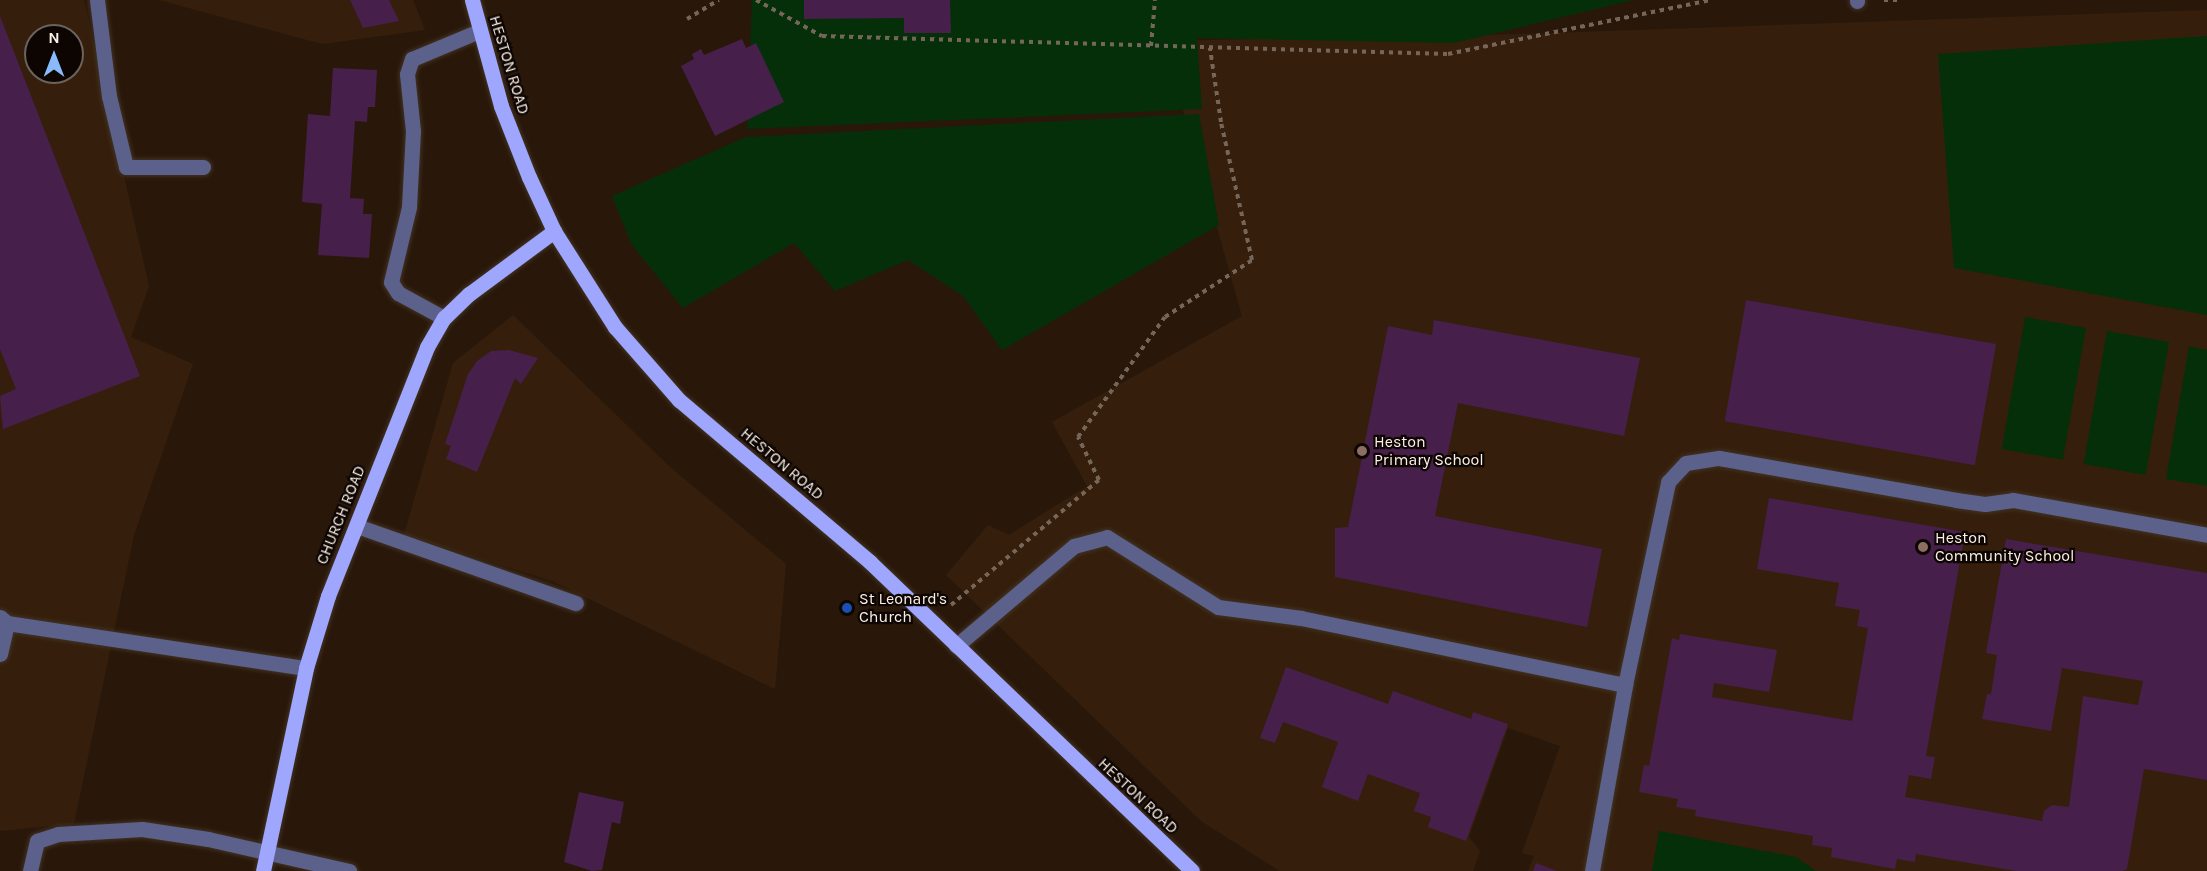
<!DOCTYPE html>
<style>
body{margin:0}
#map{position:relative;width:2207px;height:871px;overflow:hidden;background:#29180a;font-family:Karla,sans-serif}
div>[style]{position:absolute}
.built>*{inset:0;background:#351f0c}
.green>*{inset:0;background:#052f08;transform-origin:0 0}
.building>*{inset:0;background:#461f4a;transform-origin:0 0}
.path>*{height:4px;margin-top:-2px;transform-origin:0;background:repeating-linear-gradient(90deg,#756659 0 4.5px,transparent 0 9px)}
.roads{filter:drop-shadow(0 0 2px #423224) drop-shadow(0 0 2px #423224)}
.minor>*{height:15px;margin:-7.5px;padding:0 7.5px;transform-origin:7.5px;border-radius:7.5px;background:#5c618b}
.major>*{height:15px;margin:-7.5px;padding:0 7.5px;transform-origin:7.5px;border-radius:7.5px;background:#9ea6fd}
.dots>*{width:16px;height:16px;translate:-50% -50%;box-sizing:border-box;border:3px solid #0c0502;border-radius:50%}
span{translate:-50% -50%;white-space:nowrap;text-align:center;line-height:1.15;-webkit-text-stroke:4.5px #0c0502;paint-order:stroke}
.street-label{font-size:16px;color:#fbefe6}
.poi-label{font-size:16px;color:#fbefe6}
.left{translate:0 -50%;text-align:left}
.north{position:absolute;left:24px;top:24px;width:60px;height:60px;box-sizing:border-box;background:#0c0502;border:2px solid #6c635d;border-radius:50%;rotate:0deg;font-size:16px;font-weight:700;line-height:24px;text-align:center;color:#fbefe6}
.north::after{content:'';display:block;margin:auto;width:21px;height:27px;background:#88bafc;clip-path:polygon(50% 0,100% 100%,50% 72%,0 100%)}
</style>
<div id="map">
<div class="built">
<i style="clip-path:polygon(evenodd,0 0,84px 0,149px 286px,131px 337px,193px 364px,134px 535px,74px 824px,0 831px,0 0,36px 36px,72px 36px,72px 72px,36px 72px,36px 36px)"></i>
<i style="clip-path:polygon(159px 0,413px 0,425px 30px,322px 44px)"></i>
<i style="clip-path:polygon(2207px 10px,2207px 871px,1528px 871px,1534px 856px,1522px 853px,1560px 746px,1508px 728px,1469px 837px,1480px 851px,1473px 871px,1280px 871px,1201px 821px,946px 575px,988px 525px,1009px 535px,1087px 486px,1052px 422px,1242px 316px,1188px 125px,1159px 41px,1521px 34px)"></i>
<i style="clip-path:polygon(513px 315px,671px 468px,786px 564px,775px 689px,552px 581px,404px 535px,453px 363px)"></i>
</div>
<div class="green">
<i style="clip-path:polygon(752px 0,1634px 0,1454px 43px,1197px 38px,1202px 109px,747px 129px)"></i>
<i style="clip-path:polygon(2207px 36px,2207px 315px,1954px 268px,1938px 54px)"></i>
<i style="clip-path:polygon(1199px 114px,1219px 225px,1002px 350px,963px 296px,908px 260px,835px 291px,794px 243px,683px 308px,632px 245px,612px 196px,746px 137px)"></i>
<i style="left:2025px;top:317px;width:62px;height:134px;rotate:10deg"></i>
<i style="left:2107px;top:331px;width:63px;height:135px;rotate:10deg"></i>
<i style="clip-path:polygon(2189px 346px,2207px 350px,2207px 486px,2166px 479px)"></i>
<i style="clip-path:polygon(1659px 831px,1796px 857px,1816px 871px,1652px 871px)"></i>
</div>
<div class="building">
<i style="clip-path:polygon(350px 0,389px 0,399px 21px,363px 28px)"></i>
<i style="clip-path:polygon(804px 0,950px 0,951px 33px,904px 33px,904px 18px,804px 19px)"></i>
<i style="clip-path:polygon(0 16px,140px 376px,3px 429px,0 396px,16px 389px,0 349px)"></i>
<i style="clip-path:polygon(742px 39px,746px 48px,756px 43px,784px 102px,715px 136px,681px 66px,694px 59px,692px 54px,701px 49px,704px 55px)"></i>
<i style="clip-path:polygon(333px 68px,377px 70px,375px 107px,368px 107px,367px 122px,355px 121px,350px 198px,364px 199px,363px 214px,372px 214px,369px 258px,318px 255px,322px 204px,302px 202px,308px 114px,330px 116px)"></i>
<i style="left:1746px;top:300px;width:254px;height:123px;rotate:10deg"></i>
<i style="clip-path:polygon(1434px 320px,1640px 358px,1624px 436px,1458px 403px,1435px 516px,1602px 549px,1587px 627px,1335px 577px,1335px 528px,1348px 527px,1388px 326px,1432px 335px)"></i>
<i style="clip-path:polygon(509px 350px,538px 358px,521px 384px,515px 378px,477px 472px,446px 459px,451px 446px,445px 444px,468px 374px,477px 361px,491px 351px)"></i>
<i style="clip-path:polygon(1769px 498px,1965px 532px,1926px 756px,1935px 757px,1931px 779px,1909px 775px,1905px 797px,2042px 821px,2044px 811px,2052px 805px,2069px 807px,2083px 696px,2138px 705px,2143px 681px,2062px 668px,2051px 731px,1982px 719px,1987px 694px,1991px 694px,1997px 655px,1986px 653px,2006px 539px,2207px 573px,2207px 780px,2144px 769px,2127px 869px,2122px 871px,2016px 871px,1916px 854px,1915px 862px,1897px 859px,1895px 869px,1831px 857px,1832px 848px,1812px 845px,1813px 836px,1695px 816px,1696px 810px,1676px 807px,1678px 799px,1639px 792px,1644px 765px,1649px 766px,1672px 638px,1679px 640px,1680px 634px,1777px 650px,1769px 692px,1714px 683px,1712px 697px,1852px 721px,1868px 628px,1857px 626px,1860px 610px,1835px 606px,1839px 583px,1757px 569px)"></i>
<i style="clip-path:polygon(1286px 667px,1388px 704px,1393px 691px,1471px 719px,1473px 712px,1508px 724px,1466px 841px,1428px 827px,1431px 817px,1414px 811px,1420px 793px,1368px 774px,1358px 801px,1322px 787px,1338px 742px,1283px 722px,1275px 743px,1260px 738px)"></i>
<i style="clip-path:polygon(579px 792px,624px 802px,620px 824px,612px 822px,602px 870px,592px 871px,564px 862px)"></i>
<i style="clip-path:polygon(1536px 863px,1557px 871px,1533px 871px)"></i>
</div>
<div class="path">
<i style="left:756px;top:0;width:75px;rotate:28.6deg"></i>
<i style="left:822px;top:36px;width:626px;rotate:1.65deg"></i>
<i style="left:1448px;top:54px;width:268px;rotate:-11.6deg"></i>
<i style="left:1884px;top:0;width:17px"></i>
<i style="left:687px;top:19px;width:37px;rotate:-31deg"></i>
<i style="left:1151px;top:46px;width:46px;rotate:-85deg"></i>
<i style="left:951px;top:605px;width:194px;rotate:-40.2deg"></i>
<i style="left:1099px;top:480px;width:48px;rotate:-116deg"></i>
<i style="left:1078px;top:437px;width:148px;rotate:-54.1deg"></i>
<i style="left:1165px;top:317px;width:104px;rotate:-33.2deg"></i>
<i style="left:1252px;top:260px;width:141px;rotate:-102.7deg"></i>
<i style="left:1221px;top:122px;width:75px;rotate:-98.5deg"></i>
</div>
<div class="roads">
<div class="minor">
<i style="left:97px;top:0;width:97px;rotate:82.9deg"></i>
<i style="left:109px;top:96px;width:73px;rotate:76.5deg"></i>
<i style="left:126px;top:167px;width:77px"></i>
<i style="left:1857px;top:1px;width:1px;rotate:-90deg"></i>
<i style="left:444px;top:318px;width:52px;rotate:-151.5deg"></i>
<i style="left:398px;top:293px;width:13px;rotate:-122deg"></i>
<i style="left:391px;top:282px;width:77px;rotate:-76.5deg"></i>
<i style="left:409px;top:207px;width:76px;rotate:-87deg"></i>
<i style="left:413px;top:131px;width:57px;rotate:-96deg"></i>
<i style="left:407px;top:74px;width:16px;rotate:-72deg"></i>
<i style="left:412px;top:59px;width:73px;rotate:-22.7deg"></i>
<i style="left:357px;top:526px;width:232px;rotate:19.4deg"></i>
<i style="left:0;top:617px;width:9px;rotate:41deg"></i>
<i style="left:7px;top:623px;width:302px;rotate:8.6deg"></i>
<i style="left:956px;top:646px;width:155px;rotate:-40.3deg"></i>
<i style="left:1074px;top:546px;width:34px;rotate:-15deg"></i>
<i style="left:1107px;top:537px;width:131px;rotate:32.2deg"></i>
<i style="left:1218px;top:607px;width:84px;rotate:7.5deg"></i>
<i style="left:1301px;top:618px;width:331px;rotate:11.7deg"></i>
<i style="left:0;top:654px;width:32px;rotate:-77deg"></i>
<i style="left:30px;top:871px;width:31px;rotate:-77deg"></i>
<i style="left:37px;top:841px;width:22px;rotate:-18deg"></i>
<i style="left:58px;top:834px;width:84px;rotate:-3.4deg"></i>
<i style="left:142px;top:829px;width:67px;rotate:8.6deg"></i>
<i style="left:208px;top:839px;width:145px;rotate:12.8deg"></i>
<i style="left:1592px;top:871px;width:189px;rotate:-79.9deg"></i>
<i style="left:1625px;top:685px;width:208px;rotate:-78deg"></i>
<i style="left:1668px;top:482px;width:26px;rotate:-47deg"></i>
<i style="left:1686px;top:463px;width:33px;rotate:-9deg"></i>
<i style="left:1719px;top:458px;width:241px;rotate:10deg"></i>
<i style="left:1956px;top:500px;width:29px;rotate:8deg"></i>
<i style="left:1985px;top:504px;width:28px;rotate:-8deg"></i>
<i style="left:2013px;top:500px;width:197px;rotate:10.2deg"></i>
</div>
<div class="major">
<i style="left:472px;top:0;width:110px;rotate:74.7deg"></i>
<i style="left:501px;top:106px;width:76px;rotate:68.5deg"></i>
<i style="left:529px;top:177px;width:60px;rotate:65.2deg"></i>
<i style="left:554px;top:231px;width:114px;rotate:57.6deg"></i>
<i style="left:615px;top:327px;width:97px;rotate:48.8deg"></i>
<i style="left:679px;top:400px;width:250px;rotate:40.3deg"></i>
<i style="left:870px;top:562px;width:446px;rotate:43.8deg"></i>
<i style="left:263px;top:871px;width:208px;rotate:-78deg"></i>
<i style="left:306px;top:668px;width:75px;rotate:-73deg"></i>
<i style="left:328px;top:596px;width:268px;rotate:-68.3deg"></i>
<i style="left:427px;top:347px;width:34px;rotate:-60deg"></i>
<i style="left:444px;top:318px;width:35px;rotate:-44deg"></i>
<i style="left:469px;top:294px;width:106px;rotate:-36.5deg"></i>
</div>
</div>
<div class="dots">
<i style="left:1362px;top:451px;background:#8d6e63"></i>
<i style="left:1923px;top:547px;background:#8d6e63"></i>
<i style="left:847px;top:608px;background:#1a4fb4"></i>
</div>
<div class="street-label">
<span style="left:509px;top:65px;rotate:73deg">HESTON ROAD</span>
<span style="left:782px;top:464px;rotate:40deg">HESTON ROAD</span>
<span style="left:341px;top:515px;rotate:-68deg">CHURCH ROAD</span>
<span style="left:1138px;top:796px;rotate:43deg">HESTON ROAD</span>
</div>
<div class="poi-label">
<span class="left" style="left:1374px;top:451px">Heston<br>Primary School</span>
<span class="left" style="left:1935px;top:547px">Heston<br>Community School</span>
<span class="left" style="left:859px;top:608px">St Leonard's<br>Church</span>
</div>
<div class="north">N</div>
</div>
